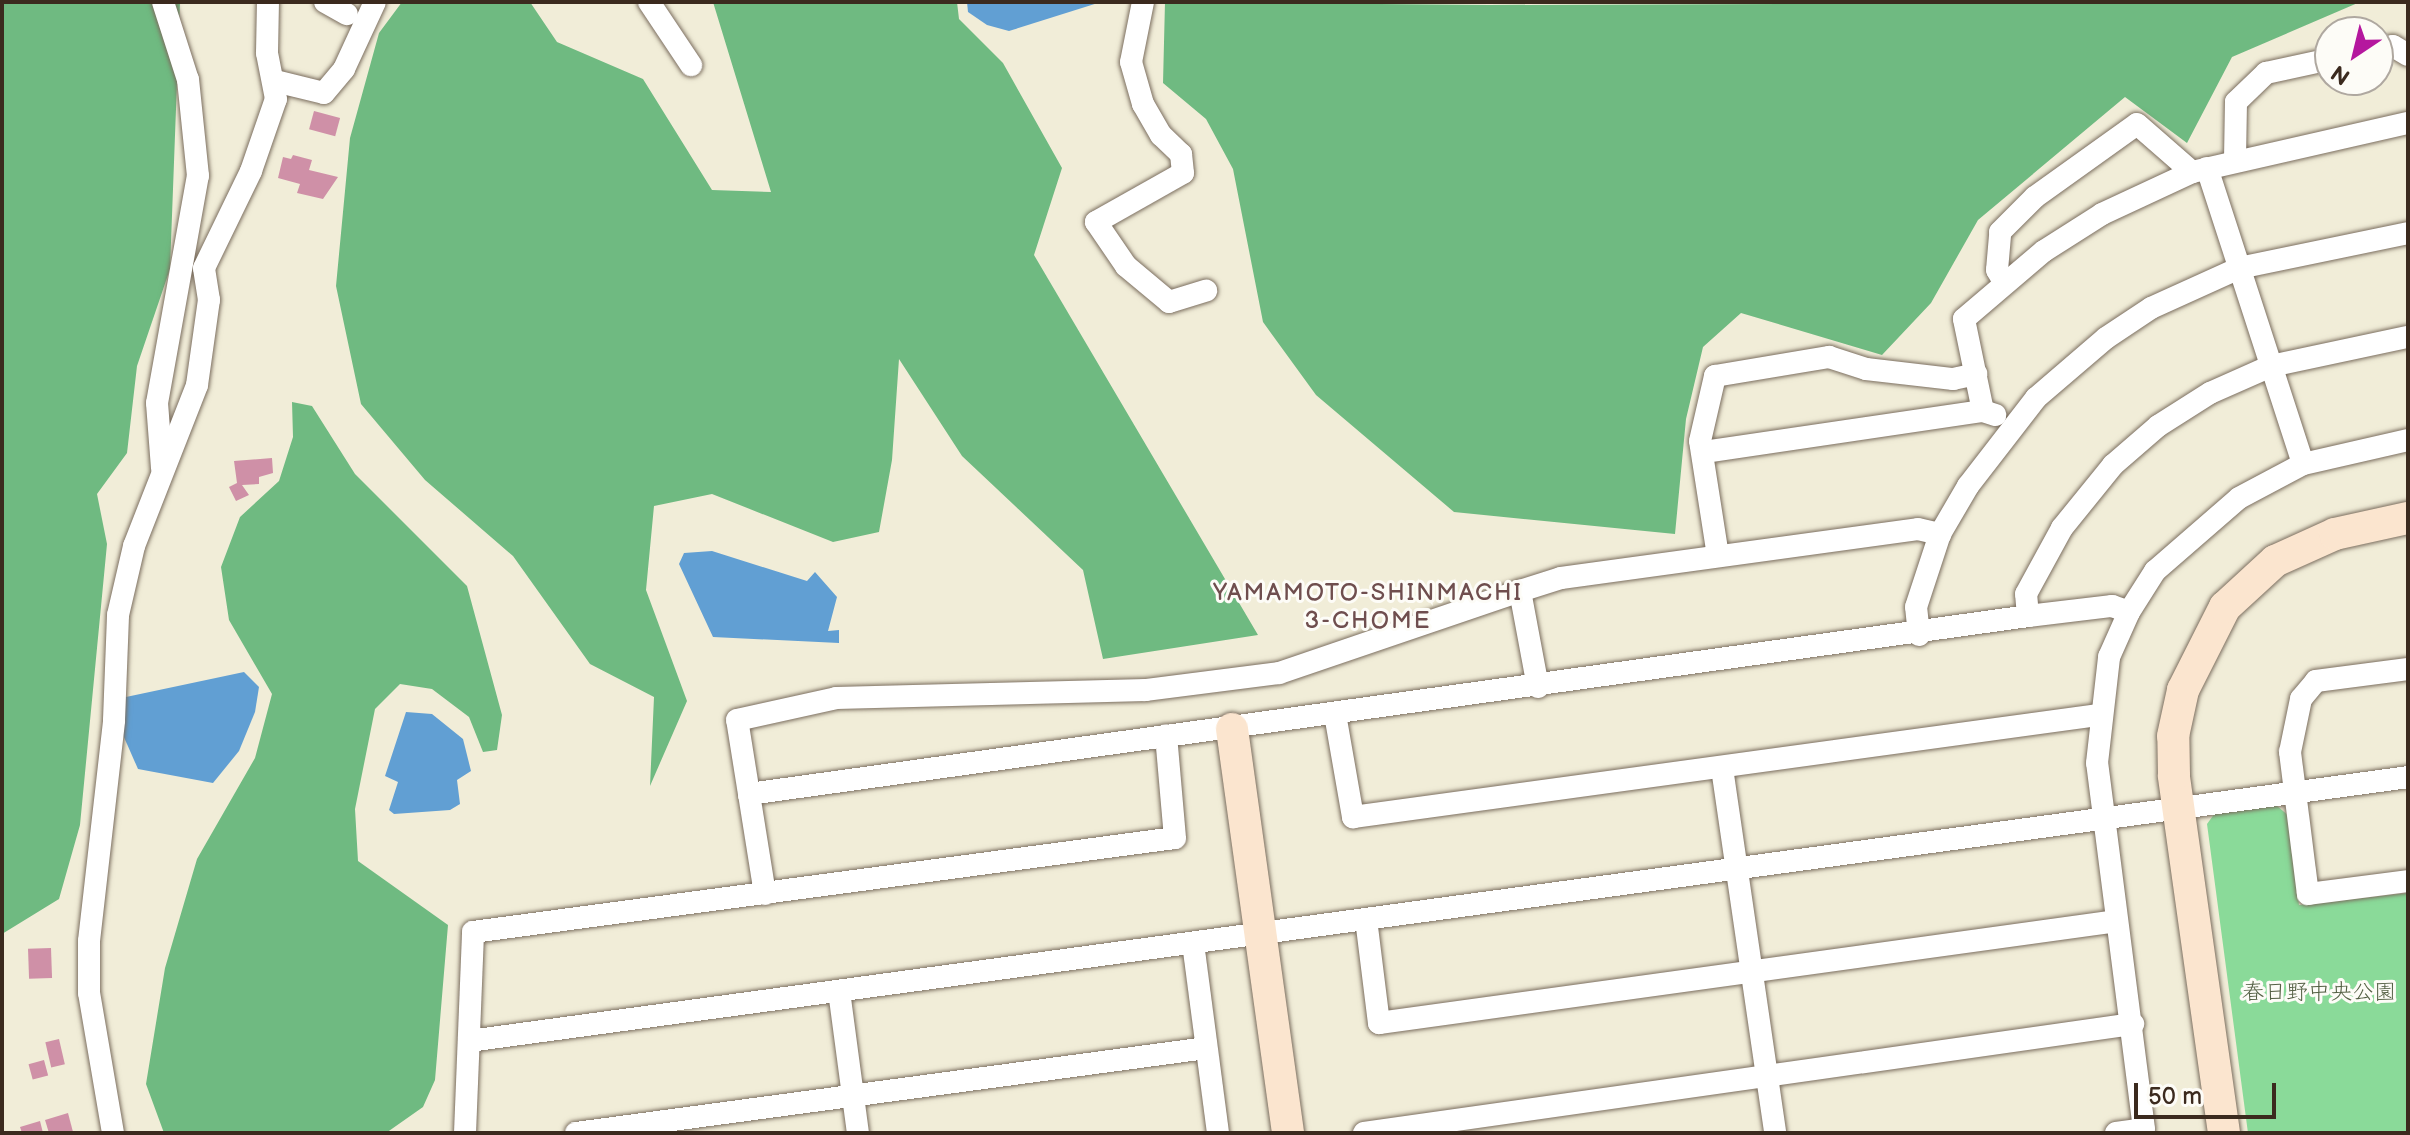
<!DOCTYPE html>
<meta charset="utf-8">
<style>
body{margin:0}
#map{position:relative;width:2410px;height:1135px;overflow:hidden;background:#f1edd8;font-family:"Balsamiq Sans","Klee One",sans-serif}
div>[style]{position:absolute}
.green>*{inset:0;background:#8ada99}
.forest>*{inset:0;background:#6fba81}
.water>*{inset:0;background:#619fd3}
.building>*{inset:0;background:#cf90a7;transform-origin:0 0}
.roads{filter:drop-shadow(0 0 2px #7b6e5f) drop-shadow(0 0 2px #7b6e5f)}
.street>*{height:22px;margin:-11px;padding:0 11px;transform-origin:11px;border-radius:11px;background:#fff}
.secondary>*{height:32px;margin:-16px;padding:0 16px;transform-origin:16px;border-radius:16px;background:#fbe5cf}
span{translate:-50% -50%;white-space:nowrap;text-align:center;line-height:1.15;-webkit-text-stroke:6px #fdfcf7;paint-order:stroke}
.park-label{font-size:22px;color:#535f43}
.neighbourhood-label{font-size:24px;color:#6f4e4e;letter-spacing:2px}
.frame{position:absolute;inset:0;border:4px solid #3b2a1e;pointer-events:none}
.north{position:absolute;left:2314px;top:16px;width:80px;height:80px;box-sizing:border-box;background:#fdfcf7;border:2px solid #afa8a0;border-radius:50%;rotate:215deg;font-size:22px;font-weight:700;line-height:32px;text-align:center;color:#3b2a1e}
.north::after{content:'';display:block;margin:auto;width:28px;height:36px;background:#b5179e;clip-path:polygon(50% 0,100% 100%,50% 72%,0 100%)}
.scale{position:absolute;left:2134px;top:1083px;width:142px;height:36px;box-sizing:border-box;border:4px solid #3b2a1e;border-top:0;padding-left:10px;font-size:24px;line-height:28px;white-space:nowrap;color:#3b2a1e;-webkit-text-stroke:6px #fdfcf7;paint-order:stroke}
</style>
<div id="map">
<div class="green">
<i style="clip-path:polygon(2276px 805px,2289px 816px,2299px 905px,2408px 893px,2408px 1133px,2248px 1133px,2207px 824px,2215px 813px)"></i>
</div>
<div class="forest">
<i style="clip-path:polygon(2px 2px,180px 2px,170px 269px,137px 366px,127px 453px,97px 494px,107px 544px,80px 825px,59px 899px,2px 934px)"></i>
<i style="clip-path:polygon(402px 2px,530px 2px,557px 42px,643px 79px,712px 190px,771px 192px,713px 2px,957px 2px,959px 19px,1003px 63px,1062px 168px,1034px 255px,1258px 635px,1103px 659px,1083px 570px,962px 456px,899px 359px,892px 460px,879px 532px,833px 542px,712px 494px,654px 506px,646px 590px,687px 701px,650px 786px,654px 697px,590px 664px,513px 556px,425px 480px,361px 404px,336px 286px,350px 138px,379px 33px)"></i>
<i style="clip-path:polygon(1165px 2px,1489px 5px,2360px 2px,2232px 57px,2187px 143px,2125px 97px,1978px 220px,1931px 303px,1882px 355px,1741px 313px,1703px 347px,1686px 419px,1675px 534px,1454px 512px,1316px 395px,1263px 322px,1233px 169px,1206px 119px,1163px 83px)"></i>
<i style="clip-path:polygon(292px 402px,312px 406px,355px 474px,467px 586px,502px 715px,497px 750px,483px 752px,469px 717px,432px 689px,400px 684px,375px 709px,355px 809px,358px 861px,448px 925px,435px 1080px,423px 1107px,386px 1133px,164px 1133px,146px 1084px,165px 968px,197px 859px,255px 758px,272px 694px,229px 620px,221px 567px,240px 517px,279px 481px,293px 437px)"></i>
</div>
<div class="water">
<i style="clip-path:polygon(967px 2px,1101px 2px,1009px 31px,987px 25px,968px 12px)"></i>
<i style="clip-path:polygon(712px 551px,807px 581px,815px 572px,837px 597px,828px 631px,839px 630px,839px 643px,713px 637px,679px 564px,684px 553px)"></i>
<i style="clip-path:polygon(244px 672px,259px 687px,255px 712px,239px 751px,213px 783px,138px 769px,123px 735px,126px 697px)"></i>
<i style="clip-path:polygon(406px 712px,432px 714px,463px 739px,471px 771px,457px 780px,460px 804px,450px 810px,394px 814px,389px 810px,398px 782px,385px 776px)"></i>
</div>
<div class="building">
<i style="left:314px;top:111px;width:27px;height:19px;rotate:15deg"></i>
<i style="clip-path:polygon(293px 155px,312px 160px,309px 170px,338px 177px,323px 199px,297px 193px,300px 184px,278px 178px,283px 157px,291px 159px)"></i>
<i style="clip-path:polygon(272px 458px,273px 473px,259px 477px,259px 484px,242px 485px,249px 495px,236px 501px,229px 487px,237px 483px,234px 461px)"></i>
<i style="left:51px;top:948px;width:30px;height:23px;rotate:88deg"></i>
<i style="left:59px;top:1039px;width:26px;height:14px;rotate:77deg"></i>
<i style="left:44px;top:1060px;width:16px;height:16px;rotate:75deg"></i>
<i style="clip-path:polygon(68px 1113px,73px 1132px,49px 1133px,45px 1120px)"></i>
<i style="clip-path:polygon(40px 1121px,43px 1133px,22px 1133px,20px 1127px)"></i>
</div>
<div class="roads">
<div class="street">
<i style="left:325px;top:2px;width:25px;rotate:29deg"></i>
<i style="left:649px;top:2px;width:76px;rotate:56.3deg"></i>
<i style="left:1143px;top:2px;width:61px;rotate:101.3deg"></i>
<i style="left:1131px;top:62px;width:44px;rotate:74.1deg"></i>
<i style="left:1143px;top:104px;width:36px;rotate:60deg"></i>
<i style="left:1161px;top:135px;width:28px;rotate:44deg"></i>
<i style="left:1181px;top:154px;width:19px;rotate:84deg"></i>
<i style="left:1183px;top:173px;width:100px;rotate:150.6deg"></i>
<i style="left:1096px;top:222px;width:53px;rotate:55.7deg"></i>
<i style="left:1126px;top:266px;width:56px;rotate:39.9deg"></i>
<i style="left:1169px;top:302px;width:39px;rotate:-17deg"></i>
<i style="left:2378px;top:49px;width:15px;rotate:-11deg"></i>
<i style="left:2393px;top:46px;width:17px;rotate:31deg"></i>
<i style="left:275px;top:81px;width:50px;rotate:13.8deg"></i>
<i style="left:324px;top:93px;width:31px;rotate:-50deg"></i>
<i style="left:344px;top:69px;width:74px;rotate:-65.2deg"></i>
<i style="left:2235px;top:159px;width:57px;rotate:-89deg"></i>
<i style="left:2236px;top:102px;width:42px;rotate:-44deg"></i>
<i style="left:2266px;top:73px;width:66px;rotate:-12.3deg"></i>
<i style="left:2207px;top:168px;width:311px;rotate:72deg"></i>
<i style="left:2004px;top:282px;width:14px;rotate:-120deg"></i>
<i style="left:1997px;top:270px;width:38px;rotate:-85deg"></i>
<i style="left:2000px;top:232px;width:49px;rotate:-45deg"></i>
<i style="left:2035px;top:197px;width:125px;rotate:-35.6deg"></i>
<i style="left:2137px;top:124px;width:73px;rotate:41.1deg"></i>
<i style="left:1983px;top:411px;width:94px;rotate:-101.7deg"></i>
<i style="left:1964px;top:319px;width:105px;rotate:-40.4deg"></i>
<i style="left:2044px;top:251px;width:69px;rotate:-32.5deg"></i>
<i style="left:2102px;top:214px;width:99px;rotate:-25deg"></i>
<i style="left:2192px;top:172px;width:221px;rotate:-12.8deg"></i>
<i style="left:1704px;top:452px;width:282px;rotate:-8.4deg"></i>
<i style="left:1983px;top:411px;width:13px;rotate:18deg"></i>
<i style="left:162px;top:468px;width:65px;rotate:-94.4deg"></i>
<i style="left:157px;top:403px;width:231px;rotate:-79.8deg"></i>
<i style="left:198px;top:176px;width:97px;rotate:-95.9deg"></i>
<i style="left:188px;top:80px;width:82px;rotate:-107.8deg"></i>
<i style="left:1718px;top:556px;width:116px;rotate:-98.9deg"></i>
<i style="left:1700px;top:441px;width:67px;rotate:-77deg"></i>
<i style="left:1715px;top:376px;width:116px;rotate:-9.5deg"></i>
<i style="left:1829px;top:357px;width:39px;rotate:18deg"></i>
<i style="left:1866px;top:369px;width:88px;rotate:6.6deg"></i>
<i style="left:1953px;top:379px;width:24px;rotate:-12deg"></i>
<i style="left:2028px;top:616px;width:22px;rotate:-95deg"></i>
<i style="left:2026px;top:594px;width:75px;rotate:-61.4deg"></i>
<i style="left:2062px;top:528px;width:81px;rotate:-51deg"></i>
<i style="left:2113px;top:465px;width:60px;rotate:-40.9deg"></i>
<i style="left:2158px;top:426px;width:62px;rotate:-32.4deg"></i>
<i style="left:2210px;top:393px;width:67px;rotate:-23.9deg"></i>
<i style="left:2271px;top:366px;width:140px;rotate:-12deg"></i>
<i style="left:1919px;top:635px;width:28px;rotate:-96deg"></i>
<i style="left:1916px;top:607px;width:77px;rotate:-71.8deg"></i>
<i style="left:1940px;top:534px;width:56px;rotate:-59.7deg"></i>
<i style="left:1968px;top:486px;width:111px;rotate:-52.3deg"></i>
<i style="left:2036px;top:398px;width:92px;rotate:-40.6deg"></i>
<i style="left:2106px;top:338px;width:54px;rotate:-33.7deg"></i>
<i style="left:2151px;top:308px;width:97px;rotate:-24.4deg"></i>
<i style="left:2239px;top:268px;width:173px;rotate:-11.7deg"></i>
<i style="left:2408px;top:669px;width:93px;rotate:172.6deg"></i>
<i style="left:2316px;top:681px;width:23px;rotate:130deg"></i>
<i style="left:2301px;top:699px;width:54px;rotate:101.7deg"></i>
<i style="left:2290px;top:752px;width:143px;rotate:82.8deg"></i>
<i style="left:2308px;top:894px;width:101px;rotate:-7.4deg"></i>
<i style="left:1538px;top:687px;width:98px;rotate:-100.6deg"></i>
<i style="left:1520px;top:591px;width:43px;rotate:-17.6deg"></i>
<i style="left:1561px;top:578px;width:360px;rotate:-7.8deg"></i>
<i style="left:1918px;top:529px;width:23px;rotate:13deg"></i>
<i style="left:1335px;top:714px;width:105px;rotate:80.1deg"></i>
<i style="left:1353px;top:817px;width:753px;rotate:-7.79deg"></i>
<i style="left:1722px;top:768px;width:369px;rotate:81.7deg"></i>
<i style="left:749px;top:794px;width:1291px;rotate:-7.92deg"></i>
<i style="left:2028px;top:616px;width:85px;rotate:-6.8deg"></i>
<i style="left:2112px;top:606px;width:18px;rotate:19deg"></i>
<i style="left:765px;top:894px;width:176px;rotate:-99.1deg"></i>
<i style="left:737px;top:720px;width:101px;rotate:-12.5deg"></i>
<i style="left:836px;top:698px;width:310px;rotate:-1.5deg"></i>
<i style="left:1146px;top:690px;width:134px;rotate:-7.3deg"></i>
<i style="left:1279px;top:673px;width:255px;rotate:-18.8deg"></i>
<i style="left:1366px;top:919px;width:105px;rotate:82.9deg"></i>
<i style="left:1379px;top:1023px;width:745px;rotate:-7.87deg"></i>
<i style="left:1193px;top:943px;width:192px;rotate:82.5deg"></i>
<i style="left:839px;top:991px;width:143px;rotate:82.4deg"></i>
<i style="left:469px;top:1041px;width:1957px;rotate:-7.75deg"></i>
<i style="left:113px;top:1133px;width:142px;rotate:-99.7deg"></i>
<i style="left:89px;top:993px;width:52px;rotate:-90deg"></i>
<i style="left:89px;top:941px;width:222px;rotate:-83.5deg"></i>
<i style="left:114px;top:720px;width:105px;rotate:-87.8deg"></i>
<i style="left:118px;top:615px;width:71px;rotate:-76.9deg"></i>
<i style="left:134px;top:546px;width:173px;rotate:-68.6deg"></i>
<i style="left:197px;top:385px;width:86px;rotate:-82deg"></i>
<i style="left:209px;top:300px;width:32px;rotate:-99deg"></i>
<i style="left:204px;top:268px;width:108px;rotate:-64.1deg"></i>
<i style="left:251px;top:171px;width:76px;rotate:-70.9deg"></i>
<i style="left:276px;top:99px;width:47px;rotate:-101.1deg"></i>
<i style="left:267px;top:53px;width:51px;rotate:-88.9deg"></i>
<i style="left:465px;top:1133px;width:201px;rotate:-87.7deg"></i>
<i style="left:473px;top:932px;width:708px;rotate:-7.63deg"></i>
<i style="left:1175px;top:838px;width:103px;rotate:-95deg"></i>
<i style="left:576px;top:1133px;width:636px;rotate:-7.68deg"></i>
<i style="left:1364px;top:1133px;width:777px;rotate:-8.07deg"></i>
<i style="left:2116px;top:1133px;width:28px;rotate:-8deg"></i>
<i style="left:2144px;top:1129px;width:369px;rotate:-97.3deg"></i>
<i style="left:2097px;top:763px;width:107px;rotate:-83.5deg"></i>
<i style="left:2109px;top:657px;width:49px;rotate:-66deg"></i>
<i style="left:2129px;top:612px;width:49px;rotate:-57.6deg"></i>
<i style="left:2155px;top:571px;width:111px;rotate:-41deg"></i>
<i style="left:2239px;top:498px;width:72px;rotate:-28deg"></i>
<i style="left:2303px;top:464px;width:108px;rotate:-12.9deg"></i>
</div>
<div class="secondary">
<i style="left:1232px;top:729px;width:408px;rotate:82.1deg"></i>
<i style="left:2224px;top:1133px;width:361px;rotate:-98deg"></i>
<i style="left:2174px;top:775px;width:39px;rotate:-91deg"></i>
<i style="left:2173px;top:736px;width:47px;rotate:-77.7deg"></i>
<i style="left:2183px;top:690px;width:93px;rotate:-63.2deg"></i>
<i style="left:2225px;top:607px;width:68px;rotate:-42.6deg"></i>
<i style="left:2275px;top:561px;width:66px;rotate:-24.2deg"></i>
<i style="left:2335px;top:534px;width:75px;rotate:-12.4deg"></i>
</div>
</div>
<div class="park-label">
<span style="left:2319px;top:993px">春日野中央公園</span>
</div>
<div class="neighbourhood-label">
<span style="left:1368px;top:607px">YAMAMOTO-SHINMACHI<br>3-CHOME</span>
</div>
<div class="frame"></div>
<div class="north">N</div>
<div class="scale">50 m</div>
</div>
